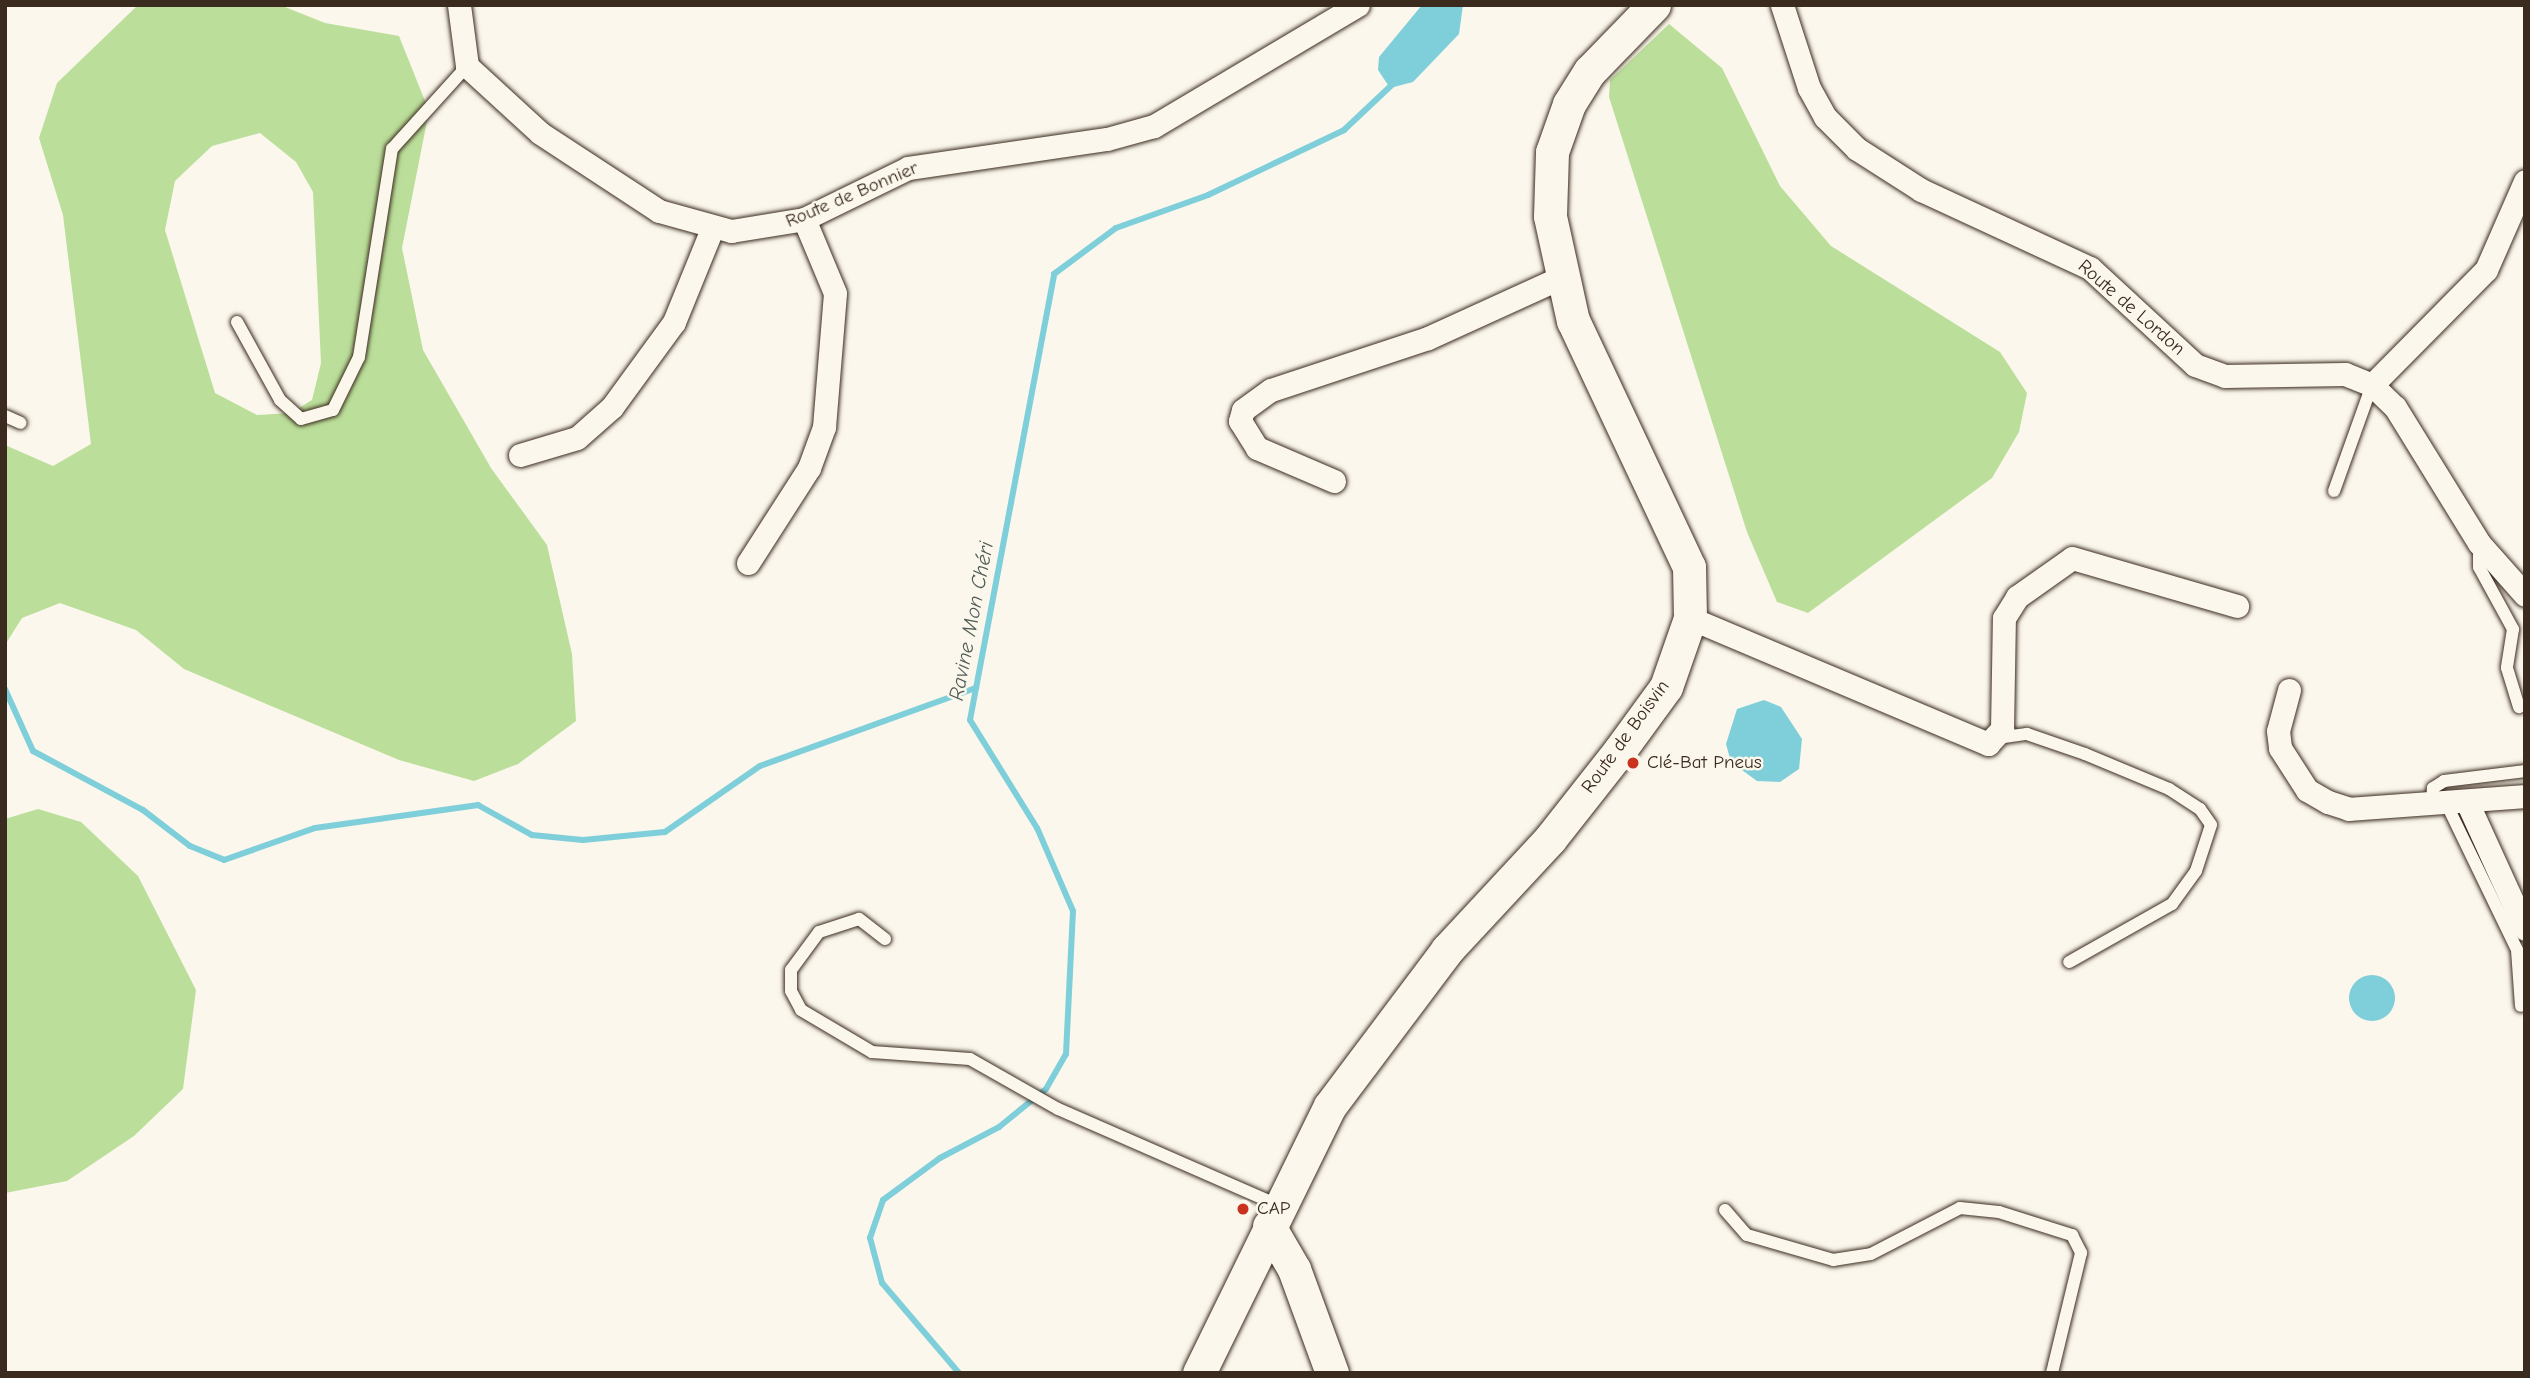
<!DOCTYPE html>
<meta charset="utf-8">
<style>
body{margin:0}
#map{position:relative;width:2530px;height:1378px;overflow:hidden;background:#fbf7ec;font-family:"Comic Neue",sans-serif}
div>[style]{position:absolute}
.green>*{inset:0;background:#bbdf9a}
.water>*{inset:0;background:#7fcfda}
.round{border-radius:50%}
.stream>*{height:6px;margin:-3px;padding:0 3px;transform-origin:3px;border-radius:3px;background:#7fcfda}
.roads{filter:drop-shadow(0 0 2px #3b2a1e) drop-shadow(0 0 2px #3b2a1e)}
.lane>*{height:12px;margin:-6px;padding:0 6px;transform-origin:6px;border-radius:6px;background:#fbf7ec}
.street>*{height:23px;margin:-11.5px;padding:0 11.5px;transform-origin:11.5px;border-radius:11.5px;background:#fbf7ec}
.secondary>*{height:33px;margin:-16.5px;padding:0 16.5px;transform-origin:16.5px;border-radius:16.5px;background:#fbf7ec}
.dots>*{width:19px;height:19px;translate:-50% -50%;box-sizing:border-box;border:4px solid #fbf7ec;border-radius:50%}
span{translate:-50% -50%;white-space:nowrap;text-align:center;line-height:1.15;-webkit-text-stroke:5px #fbf7ec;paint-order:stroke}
.street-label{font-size:19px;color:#3b2a1e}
.poi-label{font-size:19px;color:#3b2a1e}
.left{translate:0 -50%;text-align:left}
.water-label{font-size:21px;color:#4f5c56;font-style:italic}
.frame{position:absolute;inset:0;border:7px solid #3b2a1e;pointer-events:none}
</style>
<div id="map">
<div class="green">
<i style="clip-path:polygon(evenodd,138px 5px,280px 5px,325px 23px,399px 36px,429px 111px,402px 248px,423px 350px,491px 468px,547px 545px,572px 654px,576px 721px,518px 764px,474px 781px,399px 760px,184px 669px,136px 630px,60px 603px,22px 618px,5px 645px,5px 445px,53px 466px,91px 444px,63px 215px,39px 138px,57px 83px,138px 5px,260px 133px,296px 162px,313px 192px,321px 363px,312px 400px,291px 413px,257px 415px,215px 393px,165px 230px,175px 181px,212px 146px,260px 133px)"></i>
<i style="clip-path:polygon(1669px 24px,1722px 68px,1780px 186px,1831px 246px,2000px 352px,2027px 393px,2019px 432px,1992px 478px,1808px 613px,1777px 602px,1747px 532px,1609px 97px,1610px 80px)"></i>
<i style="clip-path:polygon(38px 809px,81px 822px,138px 876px,196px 990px,183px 1089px,134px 1136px,67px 1181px,5px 1193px,5px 819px)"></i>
</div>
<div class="water">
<i style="clip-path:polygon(1422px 5px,1463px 5px,1459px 34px,1413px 82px,1390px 88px,1378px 70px,1379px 57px)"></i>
<i style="clip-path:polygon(1764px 700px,1781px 707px,1802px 739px,1799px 769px,1780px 782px,1757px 781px,1731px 762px,1726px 744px,1737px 709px)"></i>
<i class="round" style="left:2349px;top:975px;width:46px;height:46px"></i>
</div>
<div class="stream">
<i style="left:5px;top:689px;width:68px;rotate:65.7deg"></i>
<i style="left:33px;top:751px;width:125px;rotate:28.2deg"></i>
<i style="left:143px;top:810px;width:59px;rotate:37.5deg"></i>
<i style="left:190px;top:846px;width:37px;rotate:22deg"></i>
<i style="left:224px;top:860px;width:96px;rotate:-19.4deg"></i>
<i style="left:315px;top:828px;width:165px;rotate:-8deg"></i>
<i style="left:478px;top:805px;width:62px;rotate:29.1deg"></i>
<i style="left:532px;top:835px;width:51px;rotate:5.6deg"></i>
<i style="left:583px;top:840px;width:82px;rotate:-5.6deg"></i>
<i style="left:665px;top:832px;width:116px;rotate:-34.8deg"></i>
<i style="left:760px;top:766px;width:230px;rotate:-19.9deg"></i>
<i style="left:959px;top:1373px;width:118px;rotate:-130.5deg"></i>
<i style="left:882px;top:1283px;width:47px;rotate:-104.9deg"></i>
<i style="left:870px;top:1238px;width:40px;rotate:-71.1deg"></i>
<i style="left:883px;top:1200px;width:71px;rotate:-36.4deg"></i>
<i style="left:940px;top:1158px;width:67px;rotate:-27.7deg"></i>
<i style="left:999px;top:1127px;width:60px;rotate:-39deg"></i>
<i style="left:1046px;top:1089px;width:40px;rotate:-60.3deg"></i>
<i style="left:1066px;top:1054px;width:143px;rotate:-87.2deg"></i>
<i style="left:1073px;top:911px;width:90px;rotate:-113.4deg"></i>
<i style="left:1037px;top:828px;width:127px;rotate:-121.8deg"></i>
<i style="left:970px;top:720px;width:454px;rotate:-79.3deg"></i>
<i style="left:1054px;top:274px;width:77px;rotate:-36.6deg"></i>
<i style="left:1116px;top:228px;width:98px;rotate:-19.7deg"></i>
<i style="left:1208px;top:195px;width:151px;rotate:-25.5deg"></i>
<i style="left:1344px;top:130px;width:70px;rotate:-43.3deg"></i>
</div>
<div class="roads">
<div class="lane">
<i style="left:237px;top:322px;width:89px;rotate:61.1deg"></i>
<i style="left:280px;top:400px;width:28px;rotate:42deg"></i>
<i style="left:301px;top:419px;width:33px;rotate:-16deg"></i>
<i style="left:333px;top:410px;width:59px;rotate:-63.9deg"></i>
<i style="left:359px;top:357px;width:211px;rotate:-81deg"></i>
<i style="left:392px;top:149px;width:112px;rotate:-47.9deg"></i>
<i style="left:5px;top:416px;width:17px;rotate:24deg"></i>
<i style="left:2334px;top:491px;width:113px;rotate:-70.3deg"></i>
<i style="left:2479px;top:544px;width:23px;rotate:90deg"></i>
<i style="left:2479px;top:567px;width:71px;rotate:61.3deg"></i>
<i style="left:2513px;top:629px;width:39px;rotate:99deg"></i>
<i style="left:2507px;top:668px;width:41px;rotate:72.9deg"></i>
<i style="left:1997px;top:738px;width:30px;rotate:-8deg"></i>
<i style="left:2027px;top:734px;width:61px;rotate:19deg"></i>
<i style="left:2085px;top:754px;width:91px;rotate:22.6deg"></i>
<i style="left:2169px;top:789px;width:37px;rotate:33deg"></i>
<i style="left:2200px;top:809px;width:19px;rotate:55deg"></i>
<i style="left:2211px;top:825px;width:48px;rotate:108.1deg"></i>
<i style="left:2196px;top:871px;width:41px;rotate:126deg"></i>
<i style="left:2172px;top:904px;width:118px;rotate:150.6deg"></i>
<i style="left:2447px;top:805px;width:161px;rotate:64.2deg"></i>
<i style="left:2517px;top:950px;width:56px;rotate:85.9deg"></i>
<i style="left:2432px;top:806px;width:18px;rotate:-87deg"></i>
<i style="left:2433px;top:788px;width:13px;rotate:-32deg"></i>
<i style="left:2444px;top:781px;width:82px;rotate:-7deg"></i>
<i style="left:885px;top:939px;width:33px;rotate:-142deg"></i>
<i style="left:859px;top:919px;width:42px;rotate:162deg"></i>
<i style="left:819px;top:932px;width:47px;rotate:126.4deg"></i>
<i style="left:791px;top:970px;width:21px;rotate:90deg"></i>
<i style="left:791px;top:991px;width:21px;rotate:62deg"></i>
<i style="left:801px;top:1010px;width:82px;rotate:30.6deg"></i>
<i style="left:872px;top:1052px;width:98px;rotate:4.1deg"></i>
<i style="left:970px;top:1059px;width:101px;rotate:29.6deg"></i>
<i style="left:1058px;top:1109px;width:242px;rotate:23.6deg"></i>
<i style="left:1725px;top:1210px;width:33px;rotate:49deg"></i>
<i style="left:1747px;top:1235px;width:90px;rotate:16.2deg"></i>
<i style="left:1833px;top:1260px;width:38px;rotate:-9deg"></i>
<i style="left:1871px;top:1254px;width:100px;rotate:-27.3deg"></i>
<i style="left:1960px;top:1208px;width:39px;rotate:6deg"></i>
<i style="left:1999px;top:1212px;width:77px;rotate:17.5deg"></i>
<i style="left:2072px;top:1235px;width:20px;rotate:63deg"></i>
<i style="left:2081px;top:1253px;width:123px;rotate:103.6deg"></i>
</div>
<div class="street">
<i style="left:459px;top:5px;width:62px;rotate:82.5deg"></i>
<i style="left:467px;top:66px;width:99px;rotate:42.5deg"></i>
<i style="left:540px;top:133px;width:142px;rotate:33.2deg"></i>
<i style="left:659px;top:211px;width:75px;rotate:15.5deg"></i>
<i style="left:731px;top:231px;width:74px;rotate:-9.3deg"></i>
<i style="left:804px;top:219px;width:116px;rotate:-26.1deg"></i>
<i style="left:908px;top:168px;width:201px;rotate:-8.3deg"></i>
<i style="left:1107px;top:139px;width:49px;rotate:-15.5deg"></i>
<i style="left:1154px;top:126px;width:237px;rotate:-30.7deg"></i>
<i style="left:1782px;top:5px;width:87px;rotate:72deg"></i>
<i style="left:1809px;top:88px;width:33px;rotate:61deg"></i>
<i style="left:1825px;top:117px;width:45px;rotate:45deg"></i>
<i style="left:1857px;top:149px;width:76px;rotate:32.6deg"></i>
<i style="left:1921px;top:190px;width:186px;rotate:24.8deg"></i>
<i style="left:2090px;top:268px;width:143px;rotate:42.7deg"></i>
<i style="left:2195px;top:365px;width:32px;rotate:20deg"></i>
<i style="left:2225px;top:376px;width:120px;rotate:-1deg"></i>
<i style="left:2345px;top:374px;width:29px;rotate:22deg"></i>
<i style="left:2372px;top:385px;width:32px;rotate:44deg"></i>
<i style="left:2395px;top:407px;width:160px;rotate:58.3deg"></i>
<i style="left:2479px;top:543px;width:69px;rotate:48.5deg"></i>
<i style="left:2372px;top:385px;width:162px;rotate:-45.3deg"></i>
<i style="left:2486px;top:270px;width:97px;rotate:-66.3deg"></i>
<i style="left:520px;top:455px;width:59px;rotate:-16.6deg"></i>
<i style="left:577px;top:438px;width:47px;rotate:-41.5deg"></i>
<i style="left:612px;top:407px;width:105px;rotate:-53.9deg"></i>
<i style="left:674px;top:322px;width:100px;rotate:-67.8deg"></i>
<i style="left:1334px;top:481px;width:84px;rotate:-156.8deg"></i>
<i style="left:1257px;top:448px;width:32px;rotate:-122deg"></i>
<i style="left:1240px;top:421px;width:11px;rotate:-75deg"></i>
<i style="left:1243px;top:410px;width:34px;rotate:-36deg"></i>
<i style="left:1271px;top:390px;width:165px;rotate:-18.3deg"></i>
<i style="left:1428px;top:338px;width:147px;rotate:-24.5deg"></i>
<i style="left:748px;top:563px;width:113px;rotate:-57.3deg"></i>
<i style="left:809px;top:468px;width:44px;rotate:-69.9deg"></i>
<i style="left:824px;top:427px;width:134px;rotate:-85.3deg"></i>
<i style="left:835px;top:293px;width:80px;rotate:-112.7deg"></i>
<i style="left:1690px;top:618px;width:324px;rotate:22.9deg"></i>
<i style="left:1988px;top:744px;width:21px;rotate:-47deg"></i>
<i style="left:2002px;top:729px;width:111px;rotate:-89deg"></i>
<i style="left:2004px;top:618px;width:25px;rotate:-58deg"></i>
<i style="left:2017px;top:597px;width:67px;rotate:-35.3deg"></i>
<i style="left:2072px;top:558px;width:172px;rotate:16.2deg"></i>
<i style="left:2289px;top:690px;width:42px;rotate:105deg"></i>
<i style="left:2278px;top:731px;width:17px;rotate:83deg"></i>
<i style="left:2280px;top:748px;width:50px;rotate:57.3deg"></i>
<i style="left:2307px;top:790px;width:24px;rotate:30deg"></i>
<i style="left:2328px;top:802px;width:22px;rotate:18deg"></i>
<i style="left:2349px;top:809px;width:176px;rotate:-4.2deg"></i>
<i style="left:2468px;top:804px;width:137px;rotate:65.5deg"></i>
</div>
<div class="secondary">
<i style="left:1269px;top:1226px;width:50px;rotate:59.8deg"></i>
<i style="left:1294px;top:1269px;width:111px;rotate:69.9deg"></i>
<i style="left:1199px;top:1373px;width:297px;rotate:-63.9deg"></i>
<i style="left:1330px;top:1106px;width:195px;rotate:-53.1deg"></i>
<i style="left:1447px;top:950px;width:151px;rotate:-47.1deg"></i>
<i style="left:1550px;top:839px;width:113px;rotate:-51.8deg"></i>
<i style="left:1620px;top:750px;width:78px;rotate:-53.9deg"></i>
<i style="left:1666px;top:687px;width:73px;rotate:-70.8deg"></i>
<i style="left:1690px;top:618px;width:51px;rotate:-91.1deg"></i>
<i style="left:1689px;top:567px;width:272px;rotate:-115.2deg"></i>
<i style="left:1573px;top:321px;width:107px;rotate:-102.4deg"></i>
<i style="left:1550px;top:216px;width:64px;rotate:-88.2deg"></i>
<i style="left:1552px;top:152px;width:51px;rotate:-70.5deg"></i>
<i style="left:1569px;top:104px;width:39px;rotate:-58deg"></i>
<i style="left:1590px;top:71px;width:92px;rotate:-45.9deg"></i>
</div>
</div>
<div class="dots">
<i style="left:1633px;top:763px;background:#c8321e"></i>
<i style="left:1243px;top:1209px;background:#c8321e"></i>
</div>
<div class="street-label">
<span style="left:852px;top:195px;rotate:-23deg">Route de Bonnier</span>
<span style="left:2131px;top:308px;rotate:41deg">Route de Lordon</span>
<span style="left:1626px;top:737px;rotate:-54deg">Route de Boisvin</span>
</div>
<div class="poi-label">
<span class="left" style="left:1647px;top:763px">Clé-Bat Pneus</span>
<span class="left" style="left:1257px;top:1209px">CAP</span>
</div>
<div class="water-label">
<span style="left:971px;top:621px;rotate:-79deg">Ravine Mon Chéri</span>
</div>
<div class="frame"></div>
</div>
